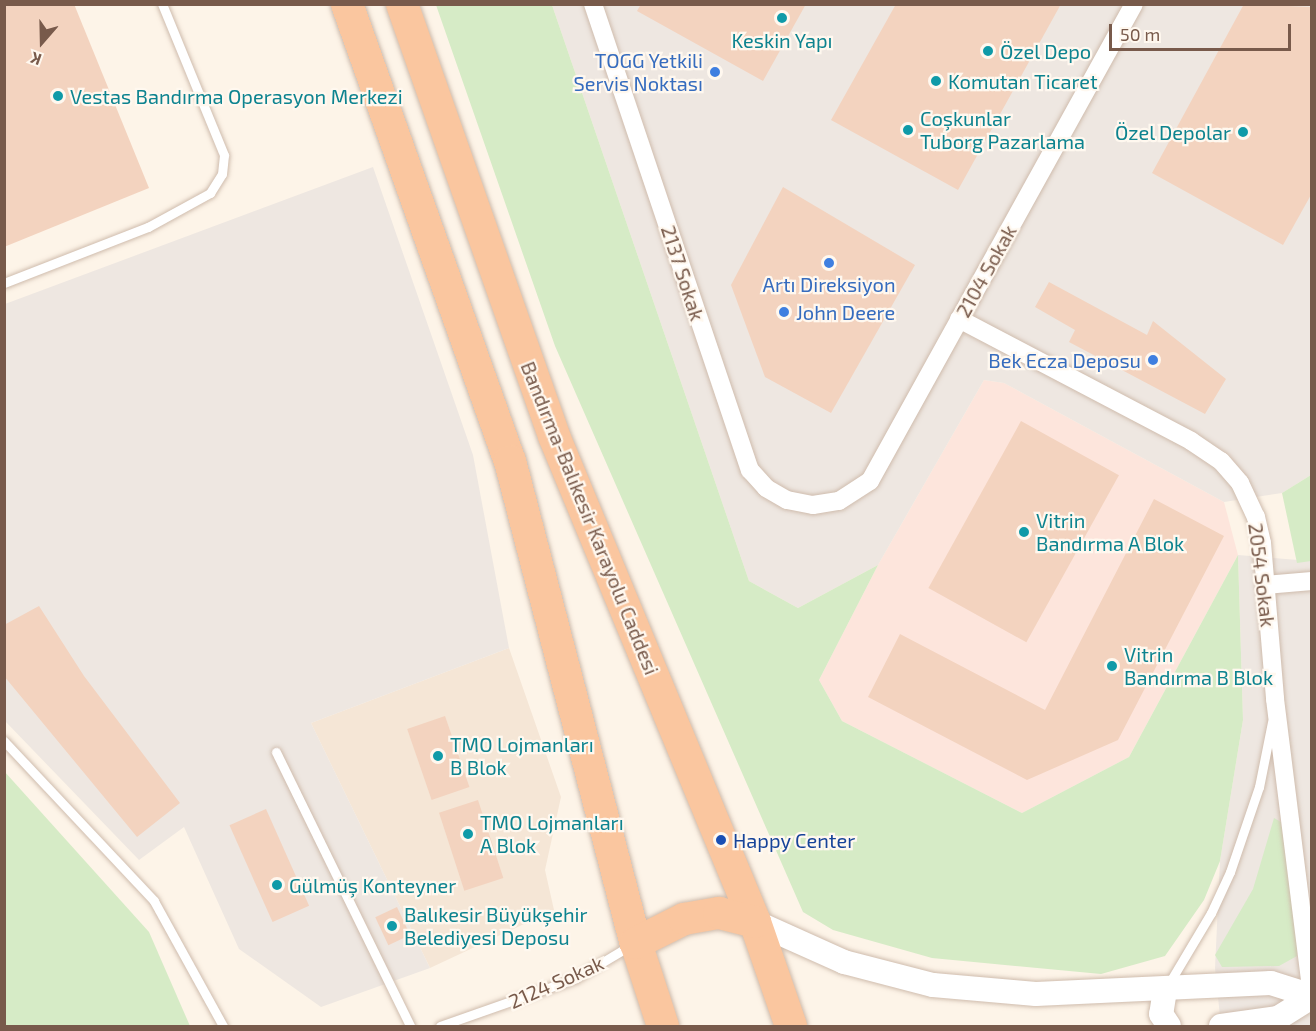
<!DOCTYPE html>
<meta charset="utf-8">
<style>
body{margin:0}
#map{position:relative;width:1316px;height:1031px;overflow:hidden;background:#fdf4e8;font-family:"Exo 2",sans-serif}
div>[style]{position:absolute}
.residential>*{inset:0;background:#f5e6d6}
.commercial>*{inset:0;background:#fde5dc}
.industrial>*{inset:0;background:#eee7e1}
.green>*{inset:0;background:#d6ebc6}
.building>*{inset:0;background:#f3d3bf;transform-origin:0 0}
.roads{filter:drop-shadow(0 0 2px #cfbcad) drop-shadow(0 0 2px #cfbcad)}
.service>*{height:9px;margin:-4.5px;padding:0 4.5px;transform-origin:4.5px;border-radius:4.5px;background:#fff}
.minor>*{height:18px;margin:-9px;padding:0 9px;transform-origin:9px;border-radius:9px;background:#fff}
.tertiary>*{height:24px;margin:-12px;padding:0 12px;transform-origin:12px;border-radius:12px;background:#fff}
.trunk>*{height:32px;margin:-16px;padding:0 16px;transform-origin:16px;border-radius:16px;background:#fac69f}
.dots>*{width:16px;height:16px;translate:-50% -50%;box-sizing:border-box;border:3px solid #fff8ef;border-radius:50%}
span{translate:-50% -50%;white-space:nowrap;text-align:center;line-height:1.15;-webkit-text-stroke:4.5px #fff8ef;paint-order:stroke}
.culture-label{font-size:20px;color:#0d838f}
.left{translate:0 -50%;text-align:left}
.right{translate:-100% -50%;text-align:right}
.shop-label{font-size:20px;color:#366cbe}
.street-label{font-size:20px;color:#785a4b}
.transit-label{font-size:20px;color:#164399}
.frame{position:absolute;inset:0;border:6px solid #785a4b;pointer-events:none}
.north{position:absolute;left:12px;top:12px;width:60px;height:60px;-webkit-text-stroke:4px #fff8ef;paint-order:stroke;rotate:200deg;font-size:16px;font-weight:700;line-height:24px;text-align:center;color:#785a4b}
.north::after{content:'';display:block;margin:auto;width:21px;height:27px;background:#785a4b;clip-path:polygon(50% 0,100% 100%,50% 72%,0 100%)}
.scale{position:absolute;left:1109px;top:24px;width:182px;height:27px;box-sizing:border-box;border:3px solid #785a4b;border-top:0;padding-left:8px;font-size:18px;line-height:21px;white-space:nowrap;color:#785a4b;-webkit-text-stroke:4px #fff8ef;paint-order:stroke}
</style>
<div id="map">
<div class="residential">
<i style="clip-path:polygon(509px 648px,561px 797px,545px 870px,554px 910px,430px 968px,311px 723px)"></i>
</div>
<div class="commercial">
<i style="clip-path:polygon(984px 380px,1004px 383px,1224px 502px,1238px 555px,1129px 757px,1022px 813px,842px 721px,819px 680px,878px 565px)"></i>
</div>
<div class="industrial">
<i style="clip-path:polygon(552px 5px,1311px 5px,1311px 475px,1282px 493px,1224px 502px,1004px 383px,984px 380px,878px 565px,798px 608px,749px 581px)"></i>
<i style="clip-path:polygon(373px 167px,473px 455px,509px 648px,311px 723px,430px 968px,321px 1007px,239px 949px,184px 827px,139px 860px,5px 721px,5px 304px)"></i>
<i style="clip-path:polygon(1238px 555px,1311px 561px,1311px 1026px,1221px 1026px,1215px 968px,1220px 861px,1243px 720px)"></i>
</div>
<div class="green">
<i style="clip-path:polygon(436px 5px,552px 5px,749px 581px,798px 608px,878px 565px,819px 680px,842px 721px,1022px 813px,1129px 757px,1238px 555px,1243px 720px,1220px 861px,1204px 900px,1165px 956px,1101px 974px,932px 958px,833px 930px,803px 912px,555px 346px)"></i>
<i style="clip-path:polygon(1311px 475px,1311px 561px,1297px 563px,1282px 493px)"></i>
<i style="clip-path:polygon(4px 771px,149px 932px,190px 1026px,5px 1026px)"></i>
<i style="clip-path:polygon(1274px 818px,1281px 822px,1299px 944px,1297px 956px,1279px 966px,1222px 967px,1215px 955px,1253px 889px)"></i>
</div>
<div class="building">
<i style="clip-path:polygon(4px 4px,74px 4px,149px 188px,4px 247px)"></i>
<i style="clip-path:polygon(641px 4px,806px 4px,763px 81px,637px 11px)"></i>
<i style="clip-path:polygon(896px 4px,1061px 4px,958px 190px,831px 120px)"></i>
<i style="clip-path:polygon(1244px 4px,1312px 7px,1312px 193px,1283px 245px,1152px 173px)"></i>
<i style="clip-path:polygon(783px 187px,915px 265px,831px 413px,765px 377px,731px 285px)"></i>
<i style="clip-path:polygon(1049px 282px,1147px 335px,1153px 321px,1226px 379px,1205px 414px,1069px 342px,1075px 330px,1035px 307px)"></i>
<i style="left:1021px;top:421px;width:112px;height:191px;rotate:29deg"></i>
<i style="clip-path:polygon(1154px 499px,1224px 536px,1118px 740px,1027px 780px,868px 697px,900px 634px,1045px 710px)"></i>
<i style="clip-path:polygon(39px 606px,84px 676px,180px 803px,137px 837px,4px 676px,4px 625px)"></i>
<i style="left:445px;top:716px;width:75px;height:40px;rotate:71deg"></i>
<i style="left:478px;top:800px;width:82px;height:41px;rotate:72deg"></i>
<i style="left:266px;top:809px;width:106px;height:40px;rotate:66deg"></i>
<i style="left:397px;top:907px;width:31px;height:24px;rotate:65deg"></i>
</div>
<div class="roads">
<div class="service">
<i style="left:4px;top:283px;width:155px;rotate:-21.3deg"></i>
<i style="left:148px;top:227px;width:71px;rotate:-28.7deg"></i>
<i style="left:210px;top:193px;width:22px;rotate:-58deg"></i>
<i style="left:222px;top:174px;width:19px;rotate:-84deg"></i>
<i style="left:224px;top:155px;width:163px;rotate:-112.3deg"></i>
<i style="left:4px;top:741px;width:219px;rotate:46.8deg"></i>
<i style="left:154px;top:901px;width:143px;rotate:61.1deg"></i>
<i style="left:276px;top:752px;width:305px;rotate:63.9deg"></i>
<i style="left:1168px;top:985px;width:84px;rotate:-59.2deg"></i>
<i style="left:1211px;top:913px;width:45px;rotate:-65.1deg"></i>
<i style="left:1230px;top:872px;width:90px;rotate:-71.2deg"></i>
<i style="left:1259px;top:787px;width:66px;rotate:-78.7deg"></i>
<i style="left:440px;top:1026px;width:144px;rotate:-19.4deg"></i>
<i style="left:576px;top:978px;width:64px;rotate:-31deg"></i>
</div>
<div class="minor">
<i style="left:593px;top:4px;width:492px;rotate:71.4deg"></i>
<i style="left:750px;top:470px;width:24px;rotate:48deg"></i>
<i style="left:766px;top:488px;width:24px;rotate:30deg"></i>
<i style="left:787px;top:500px;width:26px;rotate:11deg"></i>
<i style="left:813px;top:505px;width:26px;rotate:-9deg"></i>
<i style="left:839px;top:501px;width:37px;rotate:-33deg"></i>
<i style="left:870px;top:481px;width:545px;rotate:-61.04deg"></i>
<i style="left:959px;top:319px;width:262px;rotate:27.7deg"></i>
<i style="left:1191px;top:441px;width:36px;rotate:34deg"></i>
<i style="left:1221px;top:461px;width:29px;rotate:49deg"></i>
<i style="left:1240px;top:483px;width:38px;rotate:65deg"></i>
<i style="left:1256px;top:517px;width:27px;rotate:77deg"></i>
<i style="left:1262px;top:543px;width:157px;rotate:85.2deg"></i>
<i style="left:1275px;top:699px;width:297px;rotate:82.9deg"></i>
<i style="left:1265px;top:585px;width:47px;rotate:-4.9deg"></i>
</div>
<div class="tertiary">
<i style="left:755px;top:922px;width:98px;rotate:24.2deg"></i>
<i style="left:844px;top:962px;width:92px;rotate:14.5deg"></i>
<i style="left:933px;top:985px;width:103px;rotate:5deg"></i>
<i style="left:1036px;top:994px;width:235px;rotate:-2.7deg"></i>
<i style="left:1271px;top:983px;width:43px;rotate:17.6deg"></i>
<i style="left:1165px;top:990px;width:24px;rotate:99deg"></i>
<i style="left:1161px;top:1014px;width:14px;rotate:56deg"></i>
<i style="left:1221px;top:1026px;width:58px;rotate:-8deg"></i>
<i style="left:1278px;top:1018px;width:40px;rotate:-32deg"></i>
</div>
<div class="trunk">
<i style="left:347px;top:4px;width:485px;rotate:70.4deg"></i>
<i style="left:510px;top:461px;width:498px;rotate:75.4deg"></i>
<i style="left:636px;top:943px;width:87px;rotate:72deg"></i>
<i style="left:402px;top:4px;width:458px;rotate:70.6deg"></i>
<i style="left:554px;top:436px;width:526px;rotate:67.53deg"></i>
<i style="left:755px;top:922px;width:110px;rotate:70.9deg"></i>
<i style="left:636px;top:943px;width:54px;rotate:-26.6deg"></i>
<i style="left:684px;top:919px;width:36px;rotate:-10deg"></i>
<i style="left:719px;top:913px;width:37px;rotate:14deg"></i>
</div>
</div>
<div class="dots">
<i style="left:782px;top:18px;background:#0f9aa8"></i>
<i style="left:988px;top:51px;background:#0f9aa8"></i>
<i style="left:715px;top:72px;background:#3f7fe0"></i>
<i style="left:936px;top:81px;background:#0f9aa8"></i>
<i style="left:58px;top:96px;background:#0f9aa8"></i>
<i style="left:908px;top:130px;background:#0f9aa8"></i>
<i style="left:1243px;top:132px;background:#0f9aa8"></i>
<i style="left:829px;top:263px;background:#3f7fe0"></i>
<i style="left:784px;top:312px;background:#3f7fe0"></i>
<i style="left:1153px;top:360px;background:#3f7fe0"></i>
<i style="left:1024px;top:532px;background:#0f9aa8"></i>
<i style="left:1112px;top:666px;background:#0f9aa8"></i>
<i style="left:438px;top:756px;background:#0f9aa8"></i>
<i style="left:468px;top:834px;background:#0f9aa8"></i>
<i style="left:721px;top:840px;background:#1a4fb4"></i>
<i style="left:277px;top:885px;background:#0f9aa8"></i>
<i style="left:392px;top:926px;background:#0f9aa8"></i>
</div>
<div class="culture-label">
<span style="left:782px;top:40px">Keskin Yapı</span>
<span class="left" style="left:1000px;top:51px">Özel Depo</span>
<span class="left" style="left:948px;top:81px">Komutan Ticaret</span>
<span class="left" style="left:70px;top:96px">Vestas Bandırma Operasyon Merkezi</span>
<span class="left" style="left:920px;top:130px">Coşkunlar<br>Tuborg Pazarlama</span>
<span class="right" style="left:1231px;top:132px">Özel Depolar</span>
<span class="left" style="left:1036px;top:532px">Vitrin<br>Bandırma A Blok</span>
<span class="left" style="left:1124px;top:666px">Vitrin<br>Bandırma B Blok</span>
<span class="left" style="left:450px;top:756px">TMO Lojmanları<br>B Blok</span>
<span class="left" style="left:480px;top:834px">TMO Lojmanları<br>A Blok</span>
<span class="left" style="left:289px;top:885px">Gülmüş Konteyner</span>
<span class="left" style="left:404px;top:926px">Balıkesir Büyükşehir<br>Belediyesi Deposu</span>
</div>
<div class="shop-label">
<span class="right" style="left:703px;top:72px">TOGG Yetkili<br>Servis Noktası</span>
<span style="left:829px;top:284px">Artı Direksiyon</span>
<span class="left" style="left:796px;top:312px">John Deere</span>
<span class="right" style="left:1141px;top:360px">Bek Ecza Deposu</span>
</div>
<div class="street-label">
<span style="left:986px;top:271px;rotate:-61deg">2104 Sokak</span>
<span style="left:683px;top:273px;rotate:72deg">2137 Sokak</span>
<span style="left:590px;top:518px;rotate:68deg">Bandırma-Balıkesir Karayolu Caddesi</span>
<span style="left:1262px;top:575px;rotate:83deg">2054 Sokak</span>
<span style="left:556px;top:982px;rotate:-24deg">2124 Sokak</span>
</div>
<div class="transit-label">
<span class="left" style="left:733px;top:840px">Happy Center</span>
</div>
<div class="frame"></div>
<div class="north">K</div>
<div class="scale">50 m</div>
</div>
